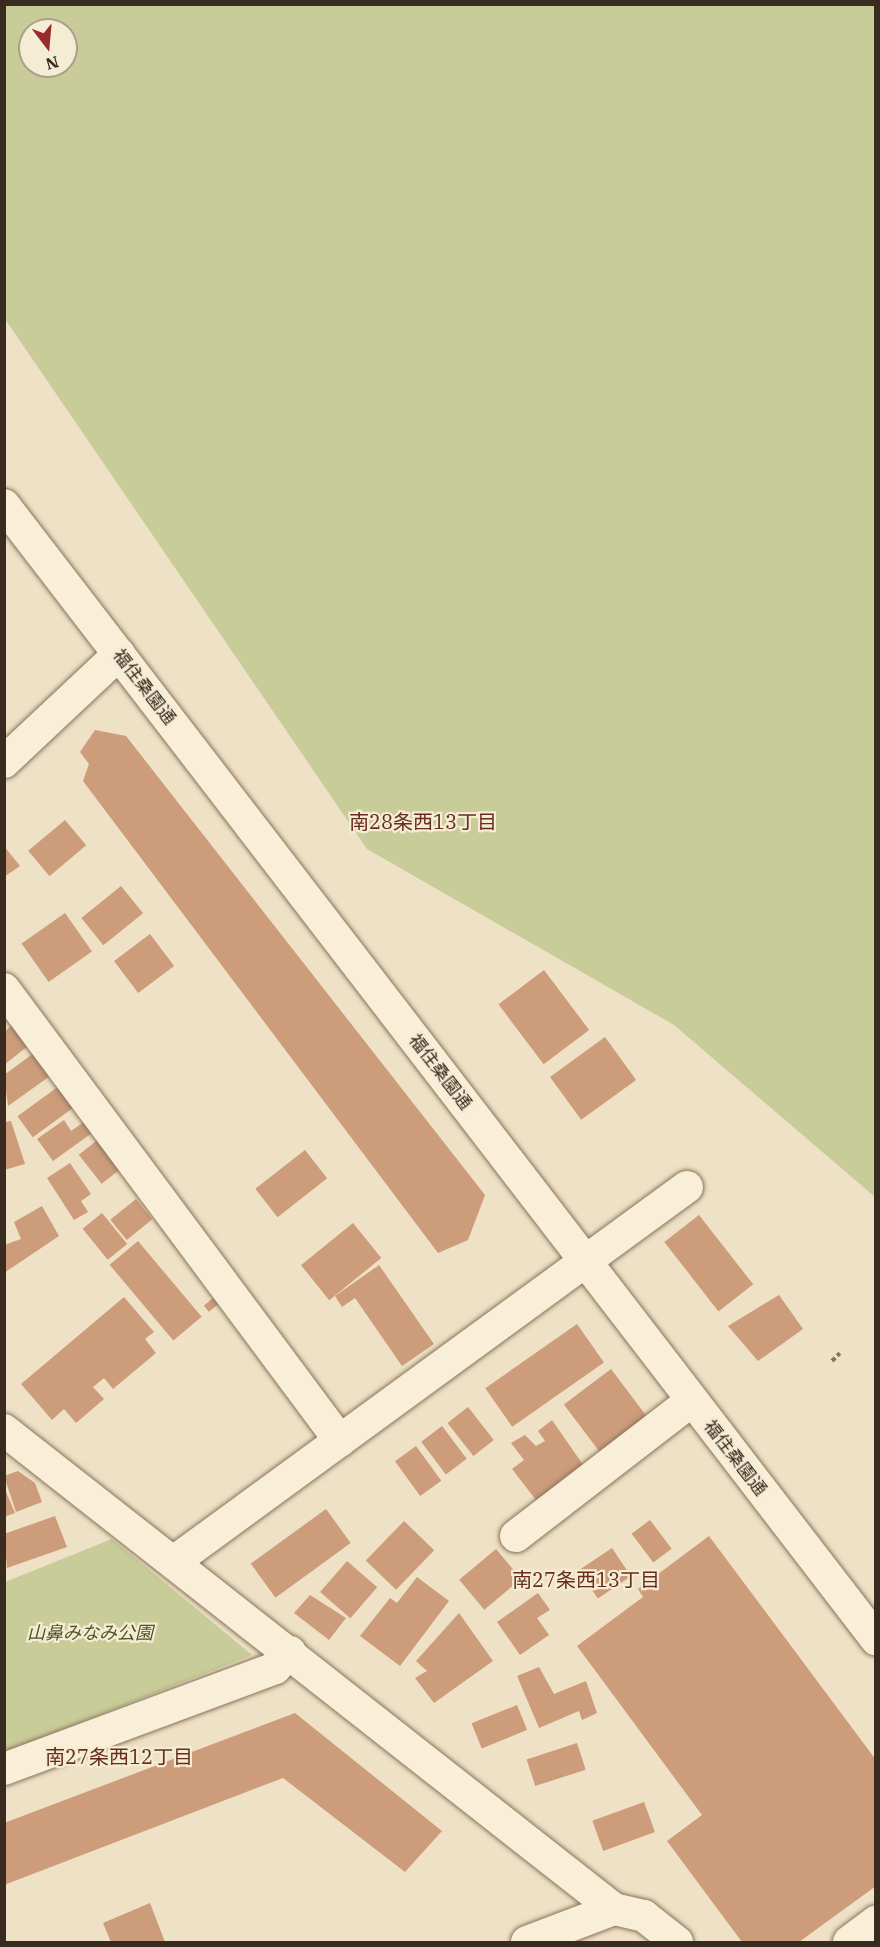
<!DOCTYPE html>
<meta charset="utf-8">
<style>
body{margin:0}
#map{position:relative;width:880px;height:1947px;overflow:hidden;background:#eee1c5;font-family:"IBM Plex Serif","Noto Sans JP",serif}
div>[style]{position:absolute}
.green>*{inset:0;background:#c7cc98}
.building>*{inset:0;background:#cc9c7b;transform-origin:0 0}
.path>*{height:4px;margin-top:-2px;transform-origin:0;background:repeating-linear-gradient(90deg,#89735b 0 4.5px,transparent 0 7.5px)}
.roads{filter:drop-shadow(0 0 2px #89735b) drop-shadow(0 0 2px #89735b)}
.minor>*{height:32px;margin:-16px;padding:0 16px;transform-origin:16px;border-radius:16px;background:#f9efd8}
span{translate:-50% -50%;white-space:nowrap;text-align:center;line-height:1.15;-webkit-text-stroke:4.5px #f5ecd4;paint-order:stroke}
.street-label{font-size:18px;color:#392b1f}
.park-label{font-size:18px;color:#4a5525;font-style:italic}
.neighbourhood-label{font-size:20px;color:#662d1e}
.frame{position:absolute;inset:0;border:6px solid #392b1f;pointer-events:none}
.north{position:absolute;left:18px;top:18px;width:60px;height:60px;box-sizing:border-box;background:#f5ecd4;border:2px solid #aa9f8c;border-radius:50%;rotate:164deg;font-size:16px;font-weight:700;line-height:24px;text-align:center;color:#392b1f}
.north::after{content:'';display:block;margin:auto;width:21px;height:27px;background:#982b2d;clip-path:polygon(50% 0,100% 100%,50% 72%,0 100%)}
</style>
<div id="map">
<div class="green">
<i style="clip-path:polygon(evenodd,4px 5px,875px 5px,875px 1197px,674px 1025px,367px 849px,5px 319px,4px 5px,30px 30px,66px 30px,66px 66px,30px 66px,30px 30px)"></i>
<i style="clip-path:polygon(112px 1539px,252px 1655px,5px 1752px,5px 1582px)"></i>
</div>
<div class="building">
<i style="clip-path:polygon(95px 730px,126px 736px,485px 1195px,468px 1240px,438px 1253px,83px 781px,89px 764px,80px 752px)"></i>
<i style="left:65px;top:820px;width:33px;height:48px;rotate:50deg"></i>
<i style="clip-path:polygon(4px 846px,20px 866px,4px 877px)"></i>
<i style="left:121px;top:886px;width:35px;height:51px;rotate:51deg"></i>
<i style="left:65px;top:913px;width:47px;height:53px;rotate:55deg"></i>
<i style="left:150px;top:934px;width:40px;height:45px;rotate:53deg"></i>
<i style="left:544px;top:970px;width:75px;height:57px;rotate:53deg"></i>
<i style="clip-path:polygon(16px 1022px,33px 1042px,4px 1065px,4px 1032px)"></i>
<i style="left:605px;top:1037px;width:53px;height:68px;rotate:54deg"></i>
<i style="clip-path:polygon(38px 1050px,57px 1071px,8px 1106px,4px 1075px)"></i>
<i style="left:66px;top:1081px;width:26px;height:60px;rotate:54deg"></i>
<i style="clip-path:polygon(64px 1120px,71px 1131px,84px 1122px,92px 1133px,53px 1161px,37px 1139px)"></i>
<i style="clip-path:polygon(11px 1121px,25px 1164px,4px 1170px,4px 1122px)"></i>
<i style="left:104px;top:1135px;width:37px;height:32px;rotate:52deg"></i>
<i style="left:305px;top:1150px;width:36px;height:63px;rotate:52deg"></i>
<i style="clip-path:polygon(70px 1163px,91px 1194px,81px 1201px,88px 1212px,74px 1220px,47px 1178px)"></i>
<i style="left:136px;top:1199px;width:26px;height:33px;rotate:51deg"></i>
<i style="clip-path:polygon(42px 1206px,59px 1236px,4px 1273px,4px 1245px,21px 1239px,14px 1222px)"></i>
<i style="left:102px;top:1213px;width:40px;height:25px;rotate:51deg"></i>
<i style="left:699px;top:1215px;width:88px;height:44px;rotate:52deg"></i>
<i style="left:353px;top:1223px;width:45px;height:67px;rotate:51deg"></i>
<i style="left:138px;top:1241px;width:99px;height:37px;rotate:50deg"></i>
<i style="clip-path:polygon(379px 1265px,434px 1344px,402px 1366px,355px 1298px,342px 1307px,335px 1296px)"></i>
<i style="clip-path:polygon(779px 1295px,803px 1329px,758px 1361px,728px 1326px)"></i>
<i style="clip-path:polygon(124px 1297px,154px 1332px,145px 1339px,156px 1353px,113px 1389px,104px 1378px,93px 1387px,104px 1399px,76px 1423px,64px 1409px,52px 1420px,21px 1384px)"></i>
<i style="left:213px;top:1298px;width:8px;height:12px;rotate:50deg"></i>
<i style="left:577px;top:1324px;width:47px;height:112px;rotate:55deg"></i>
<i style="left:611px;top:1369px;width:64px;height:59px;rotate:53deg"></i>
<i style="left:468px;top:1407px;width:42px;height:26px;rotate:52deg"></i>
<i style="clip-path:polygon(552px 1420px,586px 1469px,536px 1500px,512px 1469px,524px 1460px,511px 1443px,525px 1435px,536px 1446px,545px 1441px,538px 1431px)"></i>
<i style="left:442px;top:1426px;width:41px;height:26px;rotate:53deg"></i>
<i style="left:416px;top:1446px;width:43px;height:26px;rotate:54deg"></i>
<i style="clip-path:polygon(18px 1471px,35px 1483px,42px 1502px,16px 1512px,4px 1476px)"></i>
<i style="clip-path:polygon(4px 1487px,15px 1513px,4px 1517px)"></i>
<i style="left:326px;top:1509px;width:42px;height:93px;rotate:54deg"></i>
<i style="clip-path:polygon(55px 1516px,67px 1547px,7px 1568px,4px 1534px)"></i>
<i style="left:650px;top:1520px;width:36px;height:23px;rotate:53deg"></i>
<i style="left:404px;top:1521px;width:42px;height:55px;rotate:44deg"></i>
<i style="clip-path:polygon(709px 1536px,876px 1760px,876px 1886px,799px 1942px,742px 1942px,667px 1841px,702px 1815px,577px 1646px,643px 1597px,638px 1589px)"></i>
<i style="left:612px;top:1548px;width:34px;height:40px;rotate:56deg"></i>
<i style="left:496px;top:1549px;width:39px;height:48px;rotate:50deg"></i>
<i style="left:347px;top:1561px;width:40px;height:41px;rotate:41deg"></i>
<i style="clip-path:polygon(417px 1577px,449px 1601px,400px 1666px,360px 1636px,390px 1598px,397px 1603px)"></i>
<i style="clip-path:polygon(538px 1593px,550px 1610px,537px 1618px,549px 1635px,520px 1655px,497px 1622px)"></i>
<i style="clip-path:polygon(310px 1595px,346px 1618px,329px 1640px,294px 1613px)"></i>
<i style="clip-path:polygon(459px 1613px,493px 1661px,434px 1703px,415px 1678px,427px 1671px,416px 1661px)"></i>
<i style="clip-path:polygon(539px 1667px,554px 1694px,586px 1681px,597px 1713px,582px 1720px,579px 1711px,539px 1728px,517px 1676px)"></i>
<i style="left:517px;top:1705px;width:27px;height:49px;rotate:68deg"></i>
<i style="clip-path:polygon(295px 1713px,442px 1831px,405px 1872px,283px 1778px,4px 1885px,4px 1823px)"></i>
<i style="left:577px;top:1743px;width:28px;height:53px;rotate:72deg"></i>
<i style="left:644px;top:1802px;width:32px;height:55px;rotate:70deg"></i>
<i style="clip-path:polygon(150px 1903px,165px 1942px,111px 1942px,103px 1923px)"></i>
</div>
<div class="path">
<i style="left:832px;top:1361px;width:11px;rotate:-45deg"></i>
</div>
<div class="roads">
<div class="minor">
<i style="left:4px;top:505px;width:1431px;rotate:52.44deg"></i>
<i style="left:4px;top:762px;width:158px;rotate:-43.2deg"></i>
<i style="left:4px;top:989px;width:563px;rotate:53.37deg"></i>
<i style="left:4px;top:1430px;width:776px;rotate:38.14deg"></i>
<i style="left:614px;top:1909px;width:31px;rotate:13deg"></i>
<i style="left:644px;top:1916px;width:42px;rotate:38.2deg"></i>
<i style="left:516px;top:1536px;width:221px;rotate:-37.6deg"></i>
<i style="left:175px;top:1561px;width:634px;rotate:-36.15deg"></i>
<i style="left:4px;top:1769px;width:289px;rotate:-20.4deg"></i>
<i style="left:275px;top:1668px;width:22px;rotate:-47deg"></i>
<i style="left:527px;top:1942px;width:93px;rotate:-20.8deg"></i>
<i style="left:849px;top:1942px;width:34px;rotate:-37deg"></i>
</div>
</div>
<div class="street-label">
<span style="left:144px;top:687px;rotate:52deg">福住桑園通</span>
<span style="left:440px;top:1072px;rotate:52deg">福住桑園通</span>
<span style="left:735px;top:1458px;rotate:52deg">福住桑園通</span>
</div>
<div class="park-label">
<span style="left:90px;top:1633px">山鼻みなみ公園</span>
</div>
<div class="neighbourhood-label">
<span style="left:423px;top:821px">南28条西13丁目</span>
<span style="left:586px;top:1579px">南27条西13丁目</span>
<span style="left:119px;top:1756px">南27条西12丁目</span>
</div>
<div class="frame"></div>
<div class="north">N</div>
</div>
